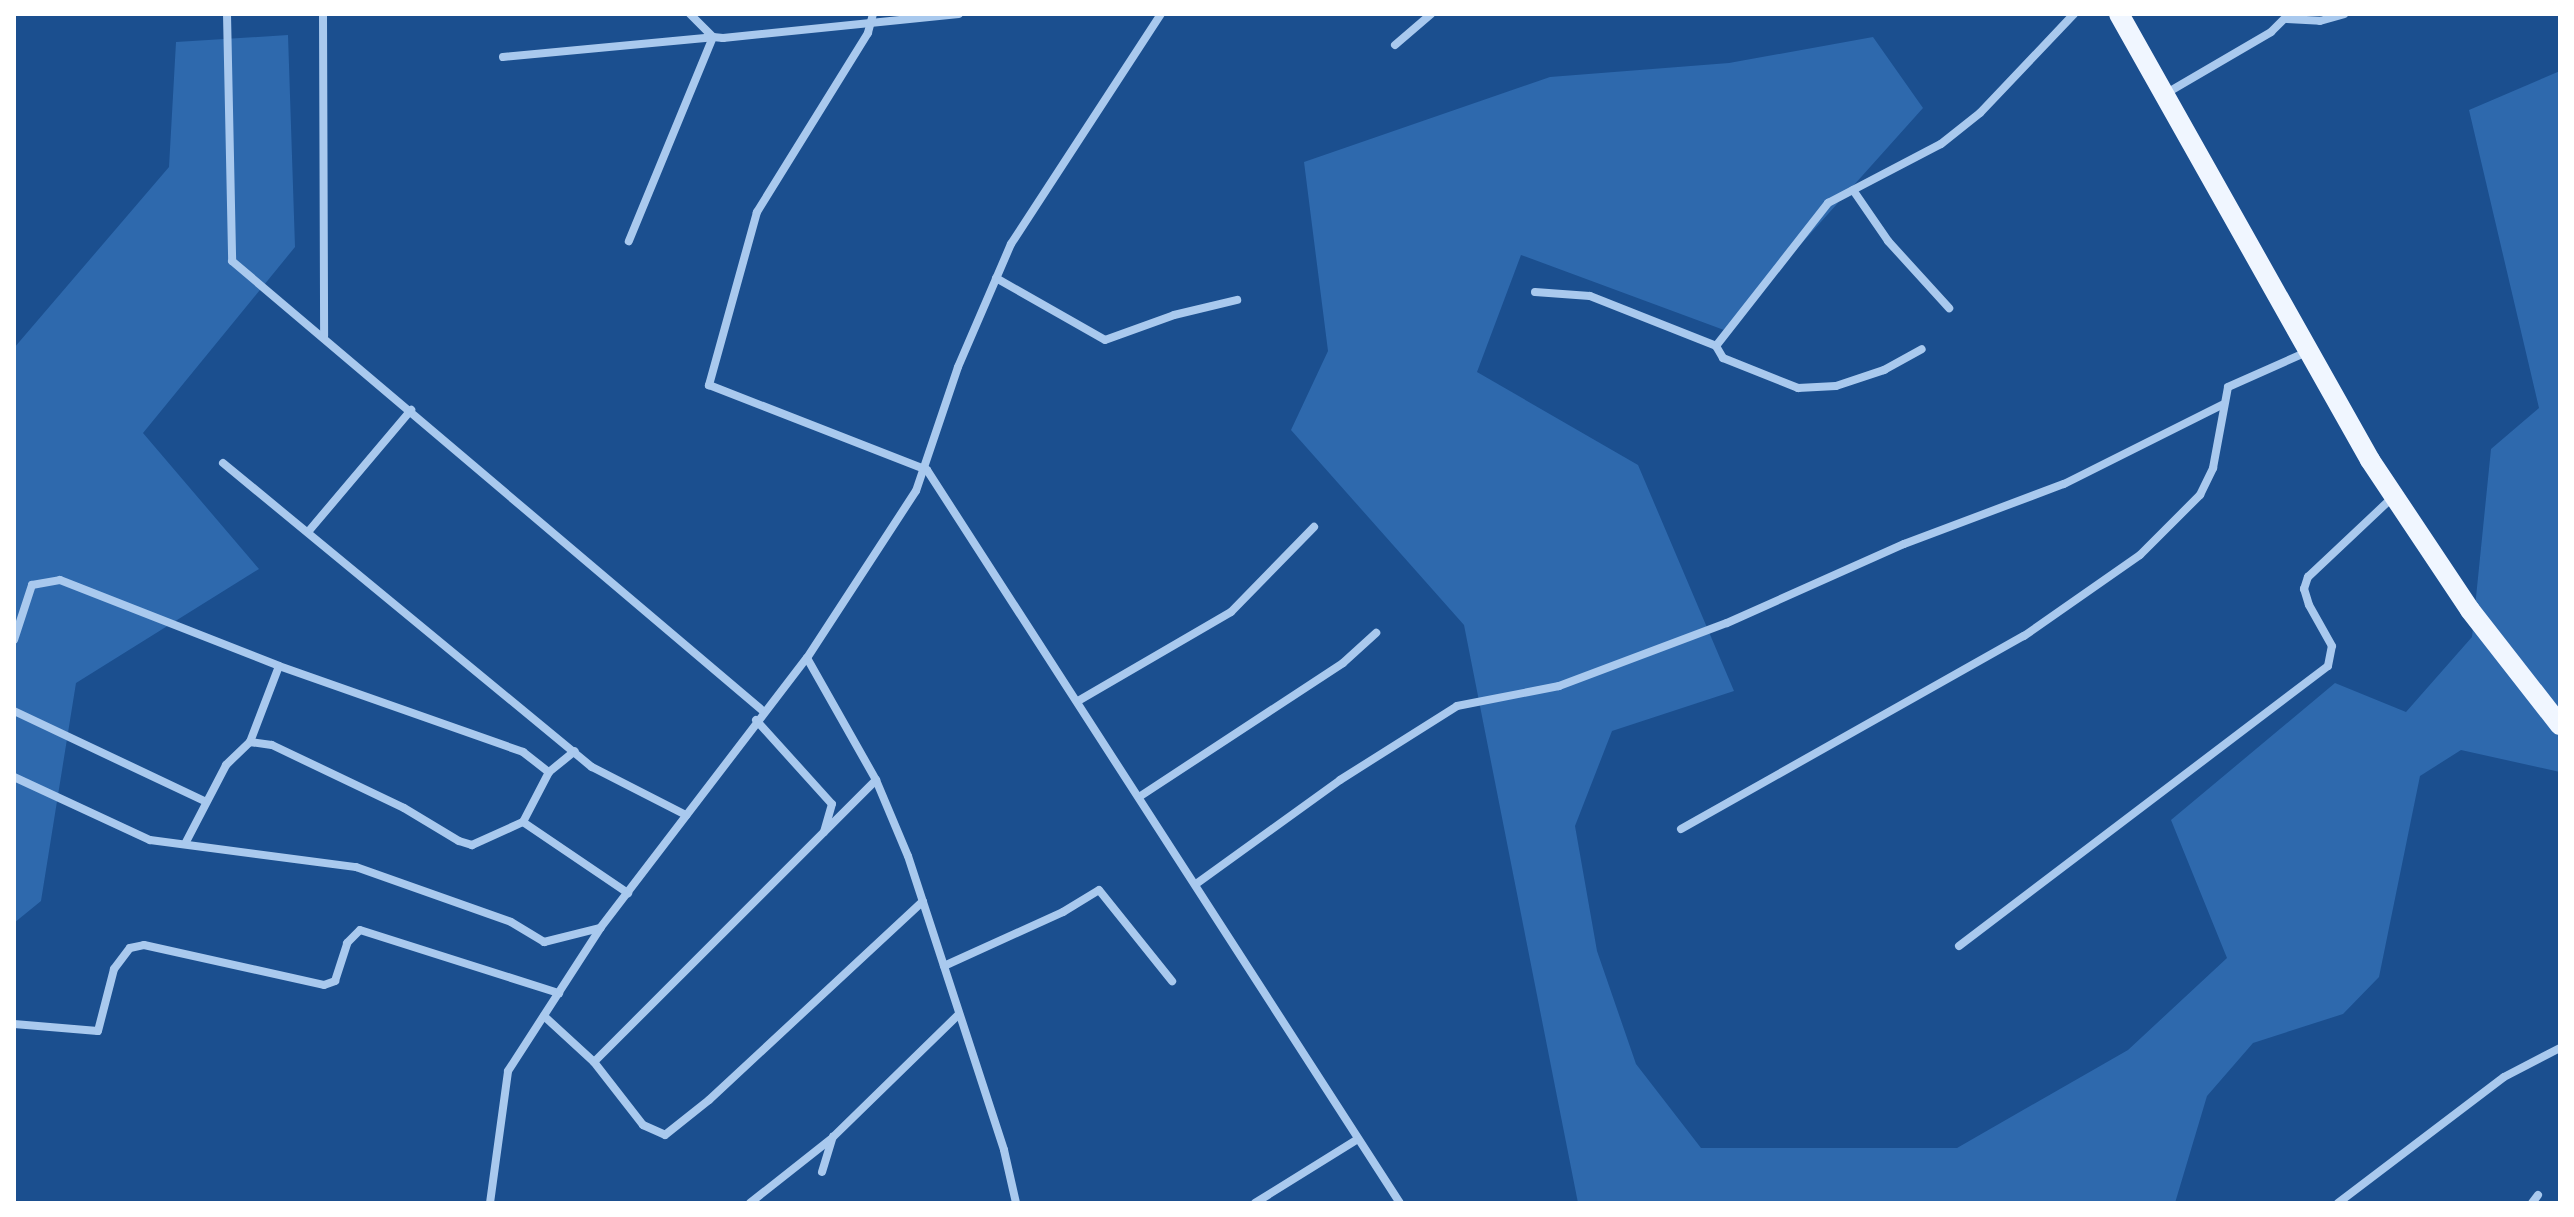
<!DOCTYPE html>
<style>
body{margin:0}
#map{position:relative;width:2574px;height:1217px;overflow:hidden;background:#1b4f8f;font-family:"Nunito Sans",sans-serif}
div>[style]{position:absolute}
.green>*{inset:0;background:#2e69ad}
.street>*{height:8px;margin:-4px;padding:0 4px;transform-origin:4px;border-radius:4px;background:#a9c9ee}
.primary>*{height:20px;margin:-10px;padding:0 10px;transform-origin:10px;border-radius:10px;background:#f0f6ff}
span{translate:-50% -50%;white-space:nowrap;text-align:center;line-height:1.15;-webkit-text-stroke:8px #1b4f8f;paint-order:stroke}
.frame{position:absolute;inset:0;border:16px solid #fff;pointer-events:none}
</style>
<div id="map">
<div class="green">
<i style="clip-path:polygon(288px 35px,295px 247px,143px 433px,259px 569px,76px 683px,41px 901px,14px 923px,14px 348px,169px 167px,176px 42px)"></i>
<i style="clip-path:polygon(1873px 37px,1923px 108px,1724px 330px,1521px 255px,1477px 372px,1638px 465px,1734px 691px,1612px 731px,1575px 826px,1597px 951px,1636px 1064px,1701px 1148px,1957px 1148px,2128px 1050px,2227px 958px,2171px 820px,2335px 683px,2406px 712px,2472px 637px,2491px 449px,2539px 408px,2469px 110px,2560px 71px,2560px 772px,2461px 750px,2420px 776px,2379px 977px,2343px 1014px,2253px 1043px,2207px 1096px,2175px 1203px,1578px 1203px,1464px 625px,1291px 430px,1328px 351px,1304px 162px,1550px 77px,1729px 63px)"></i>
</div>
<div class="street">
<i style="left:227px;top:14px;width:247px;rotate:88.8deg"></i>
<i style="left:232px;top:261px;width:696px;rotate:40.28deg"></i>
<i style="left:323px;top:14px;width:322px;rotate:89.8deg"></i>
<i style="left:690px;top:14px;width:33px;rotate:45deg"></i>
<i style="left:713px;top:37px;width:10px;rotate:6deg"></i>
<i style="left:723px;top:38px;width:237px;rotate:-5.8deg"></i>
<i style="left:873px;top:14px;width:20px;rotate:105deg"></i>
<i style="left:868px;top:33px;width:211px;rotate:121.8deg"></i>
<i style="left:757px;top:212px;width:180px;rotate:105.5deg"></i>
<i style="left:709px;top:385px;width:234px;rotate:21.3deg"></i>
<i style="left:927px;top:470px;width:872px;rotate:57.17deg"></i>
<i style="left:2287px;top:19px;width:33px;rotate:3deg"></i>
<i style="left:2320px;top:21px;width:25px;rotate:-16deg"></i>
<i style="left:1395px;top:45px;width:48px;rotate:-40.7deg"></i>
<i style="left:503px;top:57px;width:211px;rotate:-5.4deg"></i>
<i style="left:713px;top:37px;width:221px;rotate:112.4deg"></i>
<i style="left:2165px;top:94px;width:123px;rotate:-30.3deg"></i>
<i style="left:2271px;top:32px;width:25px;rotate:-45deg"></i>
<i style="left:1853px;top:190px;width:62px;rotate:55.5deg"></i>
<i style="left:1888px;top:241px;width:91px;rotate:47.7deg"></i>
<i style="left:996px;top:278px;width:125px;rotate:29.6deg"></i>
<i style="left:1105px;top:340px;width:73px;rotate:-19.9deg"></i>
<i style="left:1174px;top:315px;width:65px;rotate:-13.4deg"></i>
<i style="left:1535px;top:292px;width:55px;rotate:4.2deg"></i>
<i style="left:1590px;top:296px;width:136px;rotate:21.6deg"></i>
<i style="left:1716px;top:346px;width:182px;rotate:-51.9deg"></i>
<i style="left:1828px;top:203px;width:127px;rotate:-27.6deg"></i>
<i style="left:1941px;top:144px;width:50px;rotate:-38.5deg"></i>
<i style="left:1980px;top:113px;width:137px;rotate:-46.5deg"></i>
<i style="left:1716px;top:346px;width:14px;rotate:60deg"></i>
<i style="left:1723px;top:358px;width:81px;rotate:21.8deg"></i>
<i style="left:1798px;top:388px;width:38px;rotate:-3deg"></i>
<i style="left:1836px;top:386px;width:51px;rotate:-18.4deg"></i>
<i style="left:1884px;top:370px;width:43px;rotate:-28.9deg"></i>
<i style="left:223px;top:463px;width:478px;rotate:39.5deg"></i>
<i style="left:592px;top:767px;width:106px;rotate:27.1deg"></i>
<i style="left:308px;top:532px;width:160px;rotate:-49.8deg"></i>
<i style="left:14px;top:640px;width:58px;rotate:-71.9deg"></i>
<i style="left:32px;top:585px;width:28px;rotate:-10deg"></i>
<i style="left:60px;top:580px;width:235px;rotate:21.4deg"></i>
<i style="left:279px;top:666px;width:259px;rotate:19.4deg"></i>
<i style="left:523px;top:752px;width:33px;rotate:38deg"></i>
<i style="left:807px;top:658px;width:140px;rotate:60.5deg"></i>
<i style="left:876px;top:780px;width:82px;rotate:67.2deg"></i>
<i style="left:908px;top:856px;width:309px;rotate:71.9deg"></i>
<i style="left:1004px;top:1150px;width:54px;rotate:77.2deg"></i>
<i style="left:1078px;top:701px;width:177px;rotate:-30.2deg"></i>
<i style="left:1231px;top:612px;width:119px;rotate:-45.7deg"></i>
<i style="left:14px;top:711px;width:210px;rotate:25.3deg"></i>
<i style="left:756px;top:720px;width:113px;rotate:47.9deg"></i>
<i style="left:832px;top:804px;width:29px;rotate:106deg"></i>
<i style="left:250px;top:742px;width:81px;rotate:-69.1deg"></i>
<i style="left:14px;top:777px;width:150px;rotate:24.9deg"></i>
<i style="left:150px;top:840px;width:208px;rotate:7.5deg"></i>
<i style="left:356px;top:867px;width:164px;rotate:19.5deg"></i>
<i style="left:511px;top:922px;width:39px;rotate:31deg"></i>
<i style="left:544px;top:942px;width:58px;rotate:-14deg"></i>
<i style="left:1139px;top:797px;width:244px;rotate:-33.3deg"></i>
<i style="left:1343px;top:663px;width:45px;rotate:-42.3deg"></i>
<i style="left:523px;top:822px;width:56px;rotate:-62.5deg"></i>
<i style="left:549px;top:772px;width:33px;rotate:-39deg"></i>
<i style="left:1681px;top:829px;width:394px;rotate:-29.4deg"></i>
<i style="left:2024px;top:636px;width:141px;rotate:-34.9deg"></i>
<i style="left:2140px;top:555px;width:85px;rotate:-45deg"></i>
<i style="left:2200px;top:495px;width:30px;rotate:-64deg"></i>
<i style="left:2213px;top:468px;width:82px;rotate:-79.5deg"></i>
<i style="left:2228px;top:387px;width:89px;rotate:-24deg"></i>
<i style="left:186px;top:842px;width:87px;rotate:-62.5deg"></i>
<i style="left:226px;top:765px;width:33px;rotate:-44deg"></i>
<i style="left:250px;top:742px;width:22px;rotate:8deg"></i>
<i style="left:272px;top:745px;width:146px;rotate:25.5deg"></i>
<i style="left:404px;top:808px;width:64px;rotate:31deg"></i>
<i style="left:459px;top:841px;width:14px;rotate:17deg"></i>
<i style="left:472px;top:845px;width:56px;rotate:-24.3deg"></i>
<i style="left:523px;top:822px;width:127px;rotate:34.1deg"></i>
<i style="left:1196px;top:884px;width:178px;rotate:-35.8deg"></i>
<i style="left:1340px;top:780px;width:138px;rotate:-32.3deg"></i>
<i style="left:1457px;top:706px;width:104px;rotate:-11.1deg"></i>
<i style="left:1559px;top:686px;width:179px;rotate:-20.6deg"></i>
<i style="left:1727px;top:623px;width:194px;rotate:-24.1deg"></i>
<i style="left:1904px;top:544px;width:171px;rotate:-20.6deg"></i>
<i style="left:2064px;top:484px;width:177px;rotate:-26.6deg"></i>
<i style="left:1959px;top:946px;width:463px;rotate:-37.2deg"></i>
<i style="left:2328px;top:666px;width:20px;rotate:-79deg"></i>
<i style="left:2332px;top:646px;width:47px;rotate:-119.3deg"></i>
<i style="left:2309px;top:605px;width:17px;rotate:-107deg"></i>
<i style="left:2304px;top:589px;width:13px;rotate:-72deg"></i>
<i style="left:2308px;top:577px;width:117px;rotate:-43.3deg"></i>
<i style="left:944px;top:966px;width:131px;rotate:-24.4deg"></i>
<i style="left:1063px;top:912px;width:42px;rotate:-31.4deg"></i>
<i style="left:1099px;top:890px;width:117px;rotate:51.3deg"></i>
<i style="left:544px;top:1016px;width:68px;rotate:42.6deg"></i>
<i style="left:594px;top:1062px;width:80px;rotate:52.1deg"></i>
<i style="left:643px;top:1125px;width:24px;rotate:24deg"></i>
<i style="left:665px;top:1135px;width:56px;rotate:-38.5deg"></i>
<i style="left:709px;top:1100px;width:292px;rotate:-42.9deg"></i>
<i style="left:14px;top:1024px;width:84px;rotate:4.8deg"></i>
<i style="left:98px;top:1031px;width:64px;rotate:-75.5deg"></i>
<i style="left:114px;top:969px;width:26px;rotate:-53deg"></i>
<i style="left:130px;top:948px;width:14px;rotate:-12deg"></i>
<i style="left:144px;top:945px;width:184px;rotate:12.5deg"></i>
<i style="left:324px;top:985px;width:12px;rotate:-20deg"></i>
<i style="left:335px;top:981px;width:40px;rotate:-72deg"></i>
<i style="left:347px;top:943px;width:18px;rotate:-45deg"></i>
<i style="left:360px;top:930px;width:209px;rotate:17.6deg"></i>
<i style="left:594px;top:1062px;width:399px;rotate:-45deg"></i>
<i style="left:822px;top:1172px;width:37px;rotate:-73deg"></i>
<i style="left:833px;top:1137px;width:176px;rotate:-44.3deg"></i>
<i style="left:490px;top:1203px;width:133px;rotate:-82.2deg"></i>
<i style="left:508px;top:1071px;width:171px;rotate:-57.1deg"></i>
<i style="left:601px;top:927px;width:339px;rotate:-52.6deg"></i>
<i style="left:807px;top:658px;width:199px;rotate:-56.9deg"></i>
<i style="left:916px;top:491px;width:131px;rotate:-71.3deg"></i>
<i style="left:958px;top:367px;width:134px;rotate:-66.7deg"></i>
<i style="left:1011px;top:244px;width:275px;rotate:-56.9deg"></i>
<i style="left:750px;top:1203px;width:103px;rotate:-38.3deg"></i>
<i style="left:1255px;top:1203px;width:121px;rotate:-31.9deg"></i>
<i style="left:2338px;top:1203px;width:208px;rotate:-37.2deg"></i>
<i style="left:2504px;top:1077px;width:63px;rotate:-27.4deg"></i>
<i style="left:2532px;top:1203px;width:10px;rotate:-53deg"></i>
</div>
<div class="primary">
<i style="left:2119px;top:14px;width:512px;rotate:60.63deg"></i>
<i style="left:2370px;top:460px;width:180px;rotate:56.3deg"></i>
<i style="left:2470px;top:610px;width:146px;rotate:52deg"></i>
</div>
<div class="frame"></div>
</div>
